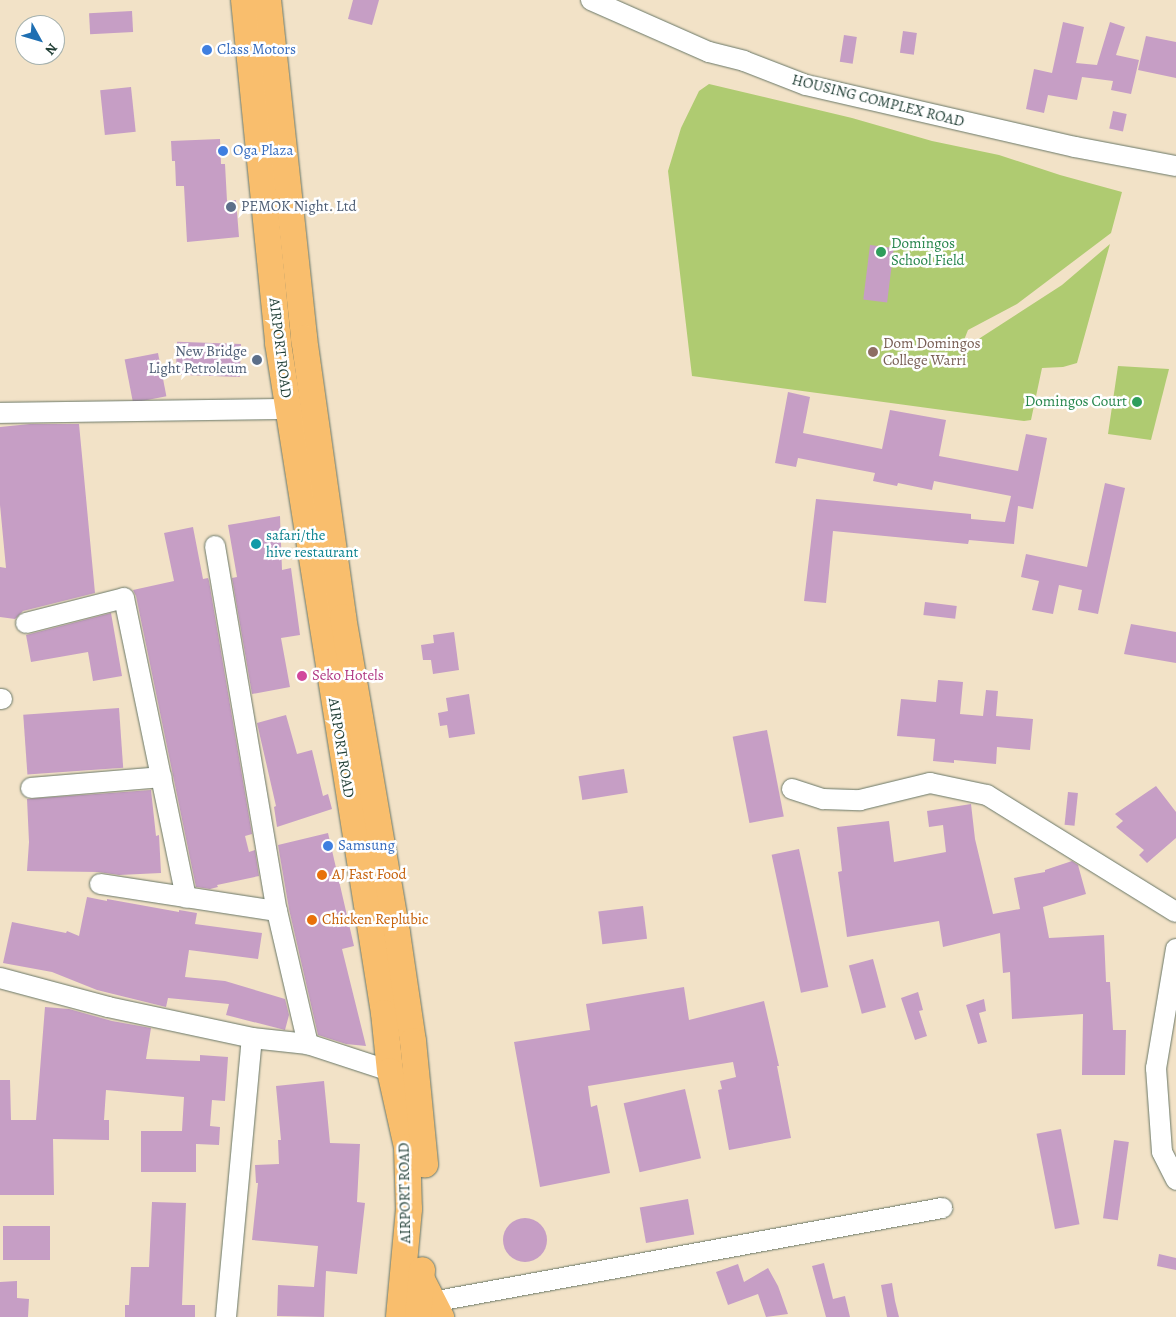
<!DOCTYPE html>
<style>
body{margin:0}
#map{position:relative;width:1176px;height:1317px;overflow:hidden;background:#f2e2c7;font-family:Alegreya,serif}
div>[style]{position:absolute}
.green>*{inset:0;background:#afcb71}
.building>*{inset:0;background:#c69ec5;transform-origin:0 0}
.round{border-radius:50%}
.roads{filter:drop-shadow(0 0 1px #697767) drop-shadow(0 0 1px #697767)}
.minor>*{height:20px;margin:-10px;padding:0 10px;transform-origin:10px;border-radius:10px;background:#fff}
.major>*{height:26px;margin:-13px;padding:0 13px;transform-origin:13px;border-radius:13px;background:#f9be6d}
.dots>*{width:14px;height:14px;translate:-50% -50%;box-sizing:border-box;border:2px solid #fff;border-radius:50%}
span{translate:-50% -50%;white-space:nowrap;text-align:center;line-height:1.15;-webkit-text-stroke:5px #fff;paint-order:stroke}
.shop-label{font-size:15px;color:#366cbe}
.left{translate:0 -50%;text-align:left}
.street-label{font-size:15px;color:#1f3d34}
.service-label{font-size:15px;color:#4e5e75}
.right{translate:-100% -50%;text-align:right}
.leisure-label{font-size:15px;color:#27864d}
.education-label{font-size:15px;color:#785e54}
.culture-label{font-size:15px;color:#0d838f}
.hotel-label{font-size:15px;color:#b23c85}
.food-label{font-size:15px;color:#c56008}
.north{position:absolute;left:15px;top:15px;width:50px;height:50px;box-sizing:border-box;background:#fff;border:1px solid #a5b1ae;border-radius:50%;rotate:129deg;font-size:14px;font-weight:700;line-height:20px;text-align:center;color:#1f3d34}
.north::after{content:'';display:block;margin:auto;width:18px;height:22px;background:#1f6fb2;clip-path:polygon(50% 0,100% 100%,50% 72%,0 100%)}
</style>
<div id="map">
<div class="green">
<i style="clip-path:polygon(709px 84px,852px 118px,932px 141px,999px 155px,1060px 175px,1122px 192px,1111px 233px,1017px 304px,968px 330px,964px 340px,977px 340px,1062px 285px,1110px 244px,1077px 363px,1063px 367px,1042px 368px,1031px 420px,1024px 421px,692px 376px,668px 171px,681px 128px,699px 91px)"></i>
<i style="clip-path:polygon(1118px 366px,1169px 369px,1151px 440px,1108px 434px)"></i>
</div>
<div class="building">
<i style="clip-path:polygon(353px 0,379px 0,372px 25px,348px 19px)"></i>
<i style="left:132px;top:11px;width:21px;height:43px;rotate:87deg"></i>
<i style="clip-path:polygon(1063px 22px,1084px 27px,1076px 63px,1097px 65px,1110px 22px,1125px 27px,1116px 55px,1139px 60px,1131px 94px,1111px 90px,1113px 81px,1082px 77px,1077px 100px,1048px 95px,1044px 113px,1026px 109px,1034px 69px,1052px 73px)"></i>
<i style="left:903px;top:31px;width:14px;height:22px;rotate:8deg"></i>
<i style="left:844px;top:35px;width:13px;height:27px;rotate:9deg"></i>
<i style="clip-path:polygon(1146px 36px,1176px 42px,1176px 78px,1138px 70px)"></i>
<i style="left:131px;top:87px;width:45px;height:31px;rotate:84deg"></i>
<i style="left:1113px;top:111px;width:14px;height:18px;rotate:12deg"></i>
<i style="clip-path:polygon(220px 139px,221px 164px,225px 164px,227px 201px,236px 200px,239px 237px,187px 242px,184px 186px,176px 186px,175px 161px,172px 161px,171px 141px)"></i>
<i style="left:870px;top:245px;width:24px;height:55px;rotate:7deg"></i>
<i style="left:241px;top:344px;width:33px;height:64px;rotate:92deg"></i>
<i style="left:158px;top:353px;width:44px;height:34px;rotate:79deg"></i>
<i style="clip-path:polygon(788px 392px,810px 397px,803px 433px,882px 449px,890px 410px,946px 420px,939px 456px,1018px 471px,1026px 434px,1047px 438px,1033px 509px,1018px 506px,1014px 544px,969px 540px,968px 544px,833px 531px,826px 603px,804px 601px,816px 499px,971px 514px,971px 519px,1005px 522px,1011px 496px,934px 481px,932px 490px,898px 483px,897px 486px,873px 481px,875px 473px,798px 458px,796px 467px,775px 463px)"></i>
<i style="clip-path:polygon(30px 424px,79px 424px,95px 593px,23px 611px,15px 619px,0 617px,0 567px,6px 568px,0 505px,0 427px)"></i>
<i style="clip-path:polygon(1105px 483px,1125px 488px,1098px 614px,1078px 610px,1082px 590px,1059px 585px,1053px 614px,1032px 610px,1039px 581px,1021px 577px,1026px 554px,1087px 567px)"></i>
<i style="clip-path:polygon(280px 516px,282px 570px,291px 568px,300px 635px,281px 638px,290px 687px,252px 694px,232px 578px,237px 577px,228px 525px)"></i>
<i style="clip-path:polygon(193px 527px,203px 579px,208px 578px,209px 581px,252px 834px,245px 836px,249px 852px,255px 850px,259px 876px,217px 885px,218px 887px,210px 889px,196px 887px,136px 596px,133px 590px,174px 581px,164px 533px)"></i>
<i style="left:925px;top:602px;width:32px;height:13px;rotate:7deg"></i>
<i style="clip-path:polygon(111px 613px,122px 676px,93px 681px,88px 652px,31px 662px,26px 635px)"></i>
<i style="clip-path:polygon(1131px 624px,1176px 632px,1176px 663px,1124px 654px)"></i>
<i style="clip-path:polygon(454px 632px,459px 670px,433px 674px,431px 660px,423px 660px,421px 645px,434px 643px,433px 635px)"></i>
<i style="clip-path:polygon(938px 680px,963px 682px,960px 714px,983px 716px,986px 690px,998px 691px,996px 716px,1033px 719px,1030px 750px,997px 747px,996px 764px,954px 760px,954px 763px,933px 761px,935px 739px,897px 736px,901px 699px,936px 702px)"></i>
<i style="clip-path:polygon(469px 694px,475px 734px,449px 738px,447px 725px,440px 726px,438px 713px,448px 711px,446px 698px)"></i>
<i style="left:119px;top:708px;width:60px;height:96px;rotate:86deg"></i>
<i style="clip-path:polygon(286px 715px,297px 754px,312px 750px,323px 796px,328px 794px,332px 809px,277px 827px,274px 807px,276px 806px,257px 723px)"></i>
<i style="left:767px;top:730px;width:88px;height:35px;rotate:79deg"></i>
<i style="left:624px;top:769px;width:24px;height:46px;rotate:81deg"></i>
<i style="clip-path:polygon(1156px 786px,1176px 812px,1176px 838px,1147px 863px,1139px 855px,1144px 850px,1116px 827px,1123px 821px,1115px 814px)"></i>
<i style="clip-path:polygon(151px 790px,156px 836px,159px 835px,161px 873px,119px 875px,98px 872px,27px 871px,29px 842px,27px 799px)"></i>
<i style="left:1068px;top:792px;width:10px;height:33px;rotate:6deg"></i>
<i style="clip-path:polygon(971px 804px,975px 839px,993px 914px,1020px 909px,1014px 878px,1045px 872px,1045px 870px,1072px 861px,1078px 865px,1086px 894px,1043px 907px,1049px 938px,1104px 935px,1106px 982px,1110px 982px,1113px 1030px,1126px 1030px,1125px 1075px,1082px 1075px,1083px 1014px,1012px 1019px,1010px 972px,1003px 973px,1000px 933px,943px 947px,939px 921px,847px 937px,838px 872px,842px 871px,837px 827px,889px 821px,894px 862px,946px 852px,943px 825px,929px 827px,927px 811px)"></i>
<i style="clip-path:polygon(328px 833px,354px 946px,342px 949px,366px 1046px,346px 1044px,318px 1035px,289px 909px,278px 845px)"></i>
<i style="left:799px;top:849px;width:141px;height:28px;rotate:78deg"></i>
<i style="clip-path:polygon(87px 897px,107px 901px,107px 899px,179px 912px,179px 910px,197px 913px,195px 924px,262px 933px,258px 959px,189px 950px,185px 977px,225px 981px,285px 999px,289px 1015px,285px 1030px,226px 1015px,229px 1004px,168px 998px,166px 1007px,97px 990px,52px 972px,3px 963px,12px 922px,66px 933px,67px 931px,79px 936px)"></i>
<i style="left:643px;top:906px;width:33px;height:45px;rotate:83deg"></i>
<i style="left:873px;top:959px;width:50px;height:25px;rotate:75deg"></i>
<i style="clip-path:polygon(684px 987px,689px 1020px,764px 1001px,779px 1066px,777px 1066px,791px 1138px,729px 1150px,718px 1090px,722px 1089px,720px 1081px,736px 1077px,733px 1062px,588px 1086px,591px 1107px,597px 1105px,610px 1173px,540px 1187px,514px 1042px,590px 1030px,586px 1004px)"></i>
<i style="clip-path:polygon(918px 992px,923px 1010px,919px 1011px,927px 1036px,915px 1040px,901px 998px)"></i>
<i style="clip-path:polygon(984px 999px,986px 1011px,979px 1013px,987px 1042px,978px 1044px,966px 1005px)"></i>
<i style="clip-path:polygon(45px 1007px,69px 1009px,112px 1021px,151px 1028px,146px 1059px,200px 1061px,200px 1055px,228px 1057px,225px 1101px,212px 1100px,210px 1126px,220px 1127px,219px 1145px,196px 1144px,196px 1172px,141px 1172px,141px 1131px,182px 1131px,184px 1097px,106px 1090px,104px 1120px,109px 1120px,109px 1140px,53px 1139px,54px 1195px,0 1195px,0 1080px,10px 1080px,11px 1120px,36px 1120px)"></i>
<i style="clip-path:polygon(324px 1081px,330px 1143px,360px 1144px,357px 1202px,365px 1203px,357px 1274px,326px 1271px,324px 1317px,277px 1316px,278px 1285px,314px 1287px,318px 1246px,252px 1240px,258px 1183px,256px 1183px,255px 1165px,279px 1164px,278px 1140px,281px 1140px,276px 1086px)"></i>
<i style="left:685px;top:1089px;width:71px;height:63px;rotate:77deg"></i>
<i style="left:1061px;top:1129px;width:97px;height:25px;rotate:79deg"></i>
<i style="left:1114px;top:1140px;width:15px;height:79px;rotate:8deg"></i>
<i style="left:688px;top:1199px;width:36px;height:49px;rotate:80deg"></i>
<i style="clip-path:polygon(152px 1202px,186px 1203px,182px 1305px,195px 1305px,195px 1317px,125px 1317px,125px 1305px,129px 1305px,131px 1267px,149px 1267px)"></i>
<i class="round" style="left:503px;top:1218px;width:44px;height:44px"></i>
<i style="left:3px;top:1226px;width:47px;height:34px"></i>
<i style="clip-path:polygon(1159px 1254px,1176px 1258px,1176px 1270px,1157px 1266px)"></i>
<i style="clip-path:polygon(824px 1263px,833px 1299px,845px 1296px,850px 1317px,826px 1317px,812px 1266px)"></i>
<i style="clip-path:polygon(738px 1264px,744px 1282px,768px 1268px,778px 1286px,788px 1314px,766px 1317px,758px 1294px,728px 1305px,716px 1272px)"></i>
<i style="clip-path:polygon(17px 1281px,17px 1298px,29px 1299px,28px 1317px,0 1317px,0 1282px)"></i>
<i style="clip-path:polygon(892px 1283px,895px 1301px,899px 1317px,887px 1317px,881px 1285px)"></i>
</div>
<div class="roads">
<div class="minor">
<i style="left:591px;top:0;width:129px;rotate:23.8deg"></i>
<i style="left:709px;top:52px;width:36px;rotate:14deg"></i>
<i style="left:744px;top:61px;width:66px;rotate:21.2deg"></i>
<i style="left:806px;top:85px;width:276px;rotate:13deg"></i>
<i style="left:1075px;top:147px;width:103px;rotate:10.7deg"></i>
<i style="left:0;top:413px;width:288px;rotate:-0.8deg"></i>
<i style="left:215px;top:546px;width:370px;rotate:80.4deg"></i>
<i style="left:277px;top:911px;width:137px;rotate:76.9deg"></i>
<i style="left:26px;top:623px;width:101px;rotate:-14.3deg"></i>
<i style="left:124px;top:598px;width:306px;rotate:78.3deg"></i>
<i style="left:0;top:699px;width:2px"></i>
<i style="left:31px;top:788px;width:131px;rotate:-4.8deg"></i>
<i style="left:792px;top:789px;width:33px;rotate:18deg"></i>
<i style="left:823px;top:799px;width:37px;rotate:2deg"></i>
<i style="left:860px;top:800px;width:72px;rotate:-13.7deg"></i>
<i style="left:930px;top:783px;width:58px;rotate:11.9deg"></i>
<i style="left:987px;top:795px;width:222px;rotate:31.8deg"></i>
<i style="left:100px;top:884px;width:179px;rotate:8.7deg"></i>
<i style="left:1176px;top:949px;width:121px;rotate:99.5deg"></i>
<i style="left:1156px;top:1068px;width:84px;rotate:85.9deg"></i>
<i style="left:1162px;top:1152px;width:31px;rotate:63deg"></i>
<i style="left:0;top:978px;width:112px;rotate:15deg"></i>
<i style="left:108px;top:1007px;width:147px;rotate:12.1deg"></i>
<i style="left:252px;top:1038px;width:56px;rotate:6.1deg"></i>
<i style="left:308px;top:1044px;width:86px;rotate:18.2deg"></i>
<i style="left:432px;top:1302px;width:519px;rotate:-10.44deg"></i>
<i style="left:226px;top:1317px;width:280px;rotate:-84.7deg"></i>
</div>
<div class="major">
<i style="left:244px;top:0;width:345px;rotate:84.3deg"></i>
<i style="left:278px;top:343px;width:678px;rotate:81.01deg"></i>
<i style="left:384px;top:1013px;width:58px;rotate:84.1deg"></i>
<i style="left:390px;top:1071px;width:78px;rotate:77.4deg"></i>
<i style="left:407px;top:1147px;width:62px;rotate:88.2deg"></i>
<i style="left:409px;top:1209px;width:108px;rotate:95.3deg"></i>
<i style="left:268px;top:0;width:340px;rotate:83.9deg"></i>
<i style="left:304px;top:338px;width:282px;rotate:82deg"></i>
<i style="left:343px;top:617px;width:321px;rotate:80.3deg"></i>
<i style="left:397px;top:933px;width:109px;rotate:81.6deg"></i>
<i style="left:413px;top:1041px;width:124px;rotate:84.4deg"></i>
<i style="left:422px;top:1280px;width:42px;rotate:62.8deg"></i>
<i style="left:418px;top:1317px;width:47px;rotate:-85.1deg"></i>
</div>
</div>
<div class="dots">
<i style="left:207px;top:50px;background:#3f7fe0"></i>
<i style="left:223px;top:151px;background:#3f7fe0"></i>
<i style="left:231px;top:207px;background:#5c6f8a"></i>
<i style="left:881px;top:252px;background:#2e9e5b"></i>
<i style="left:873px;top:352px;background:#8d6e63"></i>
<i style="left:257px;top:360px;background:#5c6f8a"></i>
<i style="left:1137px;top:402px;background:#2e9e5b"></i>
<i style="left:256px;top:544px;background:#0f9aa8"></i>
<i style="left:302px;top:676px;background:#d1479c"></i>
<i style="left:328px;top:846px;background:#3f7fe0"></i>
<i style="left:322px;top:875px;background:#e8710a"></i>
<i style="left:312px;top:920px;background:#e8710a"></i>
</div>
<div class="shop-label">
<span class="left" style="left:217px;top:50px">Class Motors</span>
<span class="left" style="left:233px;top:151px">Oga Plaza</span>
<span class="left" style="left:338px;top:846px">Samsung</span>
</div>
<div class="street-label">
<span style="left:878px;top:101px;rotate:14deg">HOUSING COMPLEX ROAD</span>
<span style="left:280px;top:348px;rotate:83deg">AIRPORT ROAD</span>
<span style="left:341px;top:748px;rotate:81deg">AIRPORT ROAD</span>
<span style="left:405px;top:1193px;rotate:-91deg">AIRPORT ROAD</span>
</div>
<div class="service-label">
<span class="left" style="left:241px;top:207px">PEMOK Night. Ltd</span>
<span class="right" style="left:247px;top:360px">New Bridge<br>Light Petroleum</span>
</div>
<div class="leisure-label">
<span class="left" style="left:891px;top:252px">Domingos<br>School Field</span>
<span class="right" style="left:1127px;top:402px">Domingos Court</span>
</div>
<div class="education-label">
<span class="left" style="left:883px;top:352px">Dom Domingos<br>College Warri</span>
</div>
<div class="culture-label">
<span class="left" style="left:266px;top:544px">safari/the<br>hive restaurant</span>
</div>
<div class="hotel-label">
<span class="left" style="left:312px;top:676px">Seko Hotels</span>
</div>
<div class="food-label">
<span class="left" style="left:332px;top:875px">AJ Fast Food</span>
<span class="left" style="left:322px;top:920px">Chicken Replubic</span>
</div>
<div class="north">N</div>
</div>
